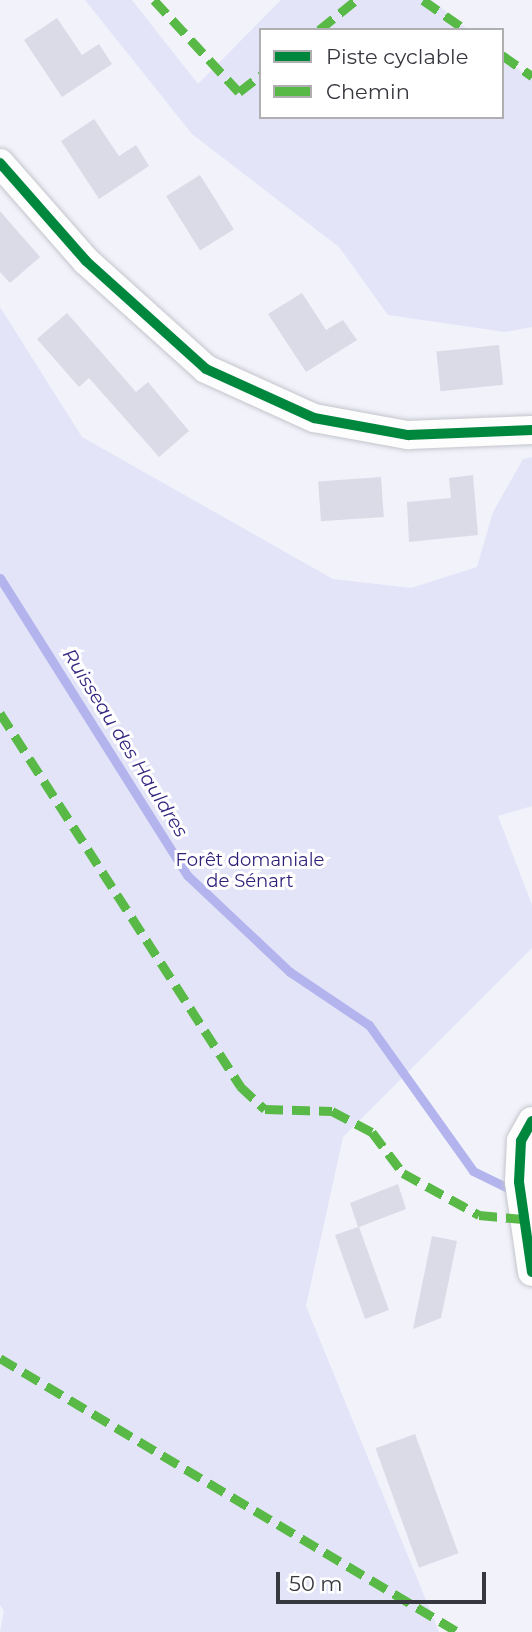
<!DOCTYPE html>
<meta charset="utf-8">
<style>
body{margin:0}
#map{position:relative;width:532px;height:1632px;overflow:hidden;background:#f1f2fa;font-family:Montserrat,sans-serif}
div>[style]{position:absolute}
.green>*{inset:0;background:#e3e4f8}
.stream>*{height:9px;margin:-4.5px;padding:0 4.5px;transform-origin:4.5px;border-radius:4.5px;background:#b3b4ed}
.building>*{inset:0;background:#dadbe7;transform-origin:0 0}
.roads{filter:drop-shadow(0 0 2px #c4c5cc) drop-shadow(0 0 2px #c4c5cc)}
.minor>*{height:28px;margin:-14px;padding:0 14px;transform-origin:14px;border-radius:14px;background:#fdfdfe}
.quiet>*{height:9px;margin-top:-4.5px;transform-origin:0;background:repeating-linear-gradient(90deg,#58b947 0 18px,transparent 0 27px)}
.cycleway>*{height:10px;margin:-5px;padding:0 5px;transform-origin:5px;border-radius:5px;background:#00873e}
span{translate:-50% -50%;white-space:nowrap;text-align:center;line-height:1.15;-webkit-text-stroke:6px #fff;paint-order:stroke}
.park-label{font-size:18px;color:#2f1f79}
.water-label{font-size:19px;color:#352781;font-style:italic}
.legend{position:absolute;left:259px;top:28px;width:245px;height:91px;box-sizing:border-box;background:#fff;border:2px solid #afafb2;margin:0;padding:9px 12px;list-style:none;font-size:21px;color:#37383f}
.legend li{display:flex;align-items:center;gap:14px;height:35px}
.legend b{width:35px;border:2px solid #afafb2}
.scale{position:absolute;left:276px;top:1572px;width:210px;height:32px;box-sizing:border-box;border:4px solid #37383f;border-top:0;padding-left:9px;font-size:21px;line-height:24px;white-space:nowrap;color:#37383f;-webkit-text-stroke:5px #fff;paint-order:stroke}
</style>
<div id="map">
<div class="green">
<i style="clip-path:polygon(85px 0,132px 0,198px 84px,281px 0,432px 0,468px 30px,261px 30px,261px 117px,502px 117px,502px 58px,532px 79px,532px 327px,505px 332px,388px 315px,339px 247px,192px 134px)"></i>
<i style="clip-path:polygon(0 307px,82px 437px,333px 579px,411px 588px,477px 567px,493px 512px,523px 459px,532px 457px,532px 806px,498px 816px,532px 905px,532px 948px,343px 1137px,306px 1306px,439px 1632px,0 1632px,4px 1611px,0 1605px)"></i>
</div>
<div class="stream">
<i style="left:0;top:578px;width:352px;rotate:57.8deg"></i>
<i style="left:188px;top:876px;width:140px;rotate:43.3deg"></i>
<i style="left:290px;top:972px;width:95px;rotate:33.9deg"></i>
<i style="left:369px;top:1025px;width:179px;rotate:54.5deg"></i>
<i style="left:473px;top:1171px;width:48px;rotate:26deg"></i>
</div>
<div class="building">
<i style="clip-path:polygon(57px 18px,82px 55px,99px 44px,112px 64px,62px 97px,24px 40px)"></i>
<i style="clip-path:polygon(94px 119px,119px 156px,136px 145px,149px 166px,99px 199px,61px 141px)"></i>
<i style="left:200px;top:175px;width:64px;height:40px;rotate:58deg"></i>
<i style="clip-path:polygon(0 211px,40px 257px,10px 283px,0 272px)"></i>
<i style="clip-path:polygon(302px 293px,326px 330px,343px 320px,357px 340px,306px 372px,268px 314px)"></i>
<i style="clip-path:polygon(67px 313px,136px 392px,148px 382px,189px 431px,159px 457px,89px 378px,79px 387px,37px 339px)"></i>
<i style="left:499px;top:345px;width:40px;height:63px;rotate:84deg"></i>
<i style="clip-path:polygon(473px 475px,478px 535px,409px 542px,407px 502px,451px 498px,449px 478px)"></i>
<i style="left:381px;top:477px;width:40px;height:63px;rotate:86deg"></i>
<i style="clip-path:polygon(398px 1184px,406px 1209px,359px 1227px,389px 1310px,365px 1319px,335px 1235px,358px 1227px,350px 1203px)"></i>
<i style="clip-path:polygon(432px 1236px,457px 1241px,441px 1318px,413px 1329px)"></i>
<i style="left:415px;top:1434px;width:127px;height:42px;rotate:70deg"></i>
</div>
<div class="roads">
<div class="minor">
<i style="left:0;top:163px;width:130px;rotate:48.7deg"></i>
<i style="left:86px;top:261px;width:161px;rotate:42deg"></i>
<i style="left:206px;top:369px;width:119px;rotate:24.4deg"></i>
<i style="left:314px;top:418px;width:96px;rotate:10.3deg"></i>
<i style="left:408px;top:435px;width:124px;rotate:-2.3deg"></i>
<i style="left:532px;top:1121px;width:23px;rotate:119deg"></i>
<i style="left:521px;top:1141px;width:41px;rotate:92.8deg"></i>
<i style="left:519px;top:1182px;width:91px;rotate:81.8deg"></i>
</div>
</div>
<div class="quiet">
<i style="left:154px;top:0;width:125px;rotate:47.3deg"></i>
<i style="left:239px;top:92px;width:28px;rotate:-38deg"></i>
<i style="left:423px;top:0;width:52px;rotate:34.9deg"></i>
<i style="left:319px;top:30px;width:48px;rotate:-39deg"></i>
<i style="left:502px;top:55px;width:37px;rotate:35deg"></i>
<i style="left:0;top:713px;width:444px;rotate:57.2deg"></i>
<i style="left:240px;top:1086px;width:34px;rotate:43deg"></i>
<i style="left:265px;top:1109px;width:67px;rotate:1.7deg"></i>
<i style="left:332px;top:1111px;width:45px;rotate:27.7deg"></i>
<i style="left:372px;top:1132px;width:51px;rotate:52.9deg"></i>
<i style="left:403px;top:1173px;width:87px;rotate:28.9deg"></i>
<i style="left:479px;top:1215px;width:44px;rotate:5.2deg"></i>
<i style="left:0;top:1358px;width:534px;rotate:30.89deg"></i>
</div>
<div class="cycleway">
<i style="left:0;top:163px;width:130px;rotate:48.7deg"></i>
<i style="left:86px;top:261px;width:161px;rotate:42deg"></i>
<i style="left:206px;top:369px;width:119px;rotate:24.4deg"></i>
<i style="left:314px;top:418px;width:96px;rotate:10.3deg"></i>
<i style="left:408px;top:435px;width:124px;rotate:-2.3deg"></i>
<i style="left:532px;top:1121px;width:23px;rotate:119deg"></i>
<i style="left:521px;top:1141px;width:41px;rotate:92.8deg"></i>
<i style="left:519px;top:1182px;width:91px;rotate:81.8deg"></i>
</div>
<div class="park-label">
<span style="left:250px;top:871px">Forêt domaniale<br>de Sénart</span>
</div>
<div class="water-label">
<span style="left:125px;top:743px;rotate:58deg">Ruisseau des Hauldres</span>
</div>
<ul class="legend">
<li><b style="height:9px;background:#00873e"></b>Piste cyclable</li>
<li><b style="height:9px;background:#58b947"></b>Chemin</li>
</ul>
<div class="scale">50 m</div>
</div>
